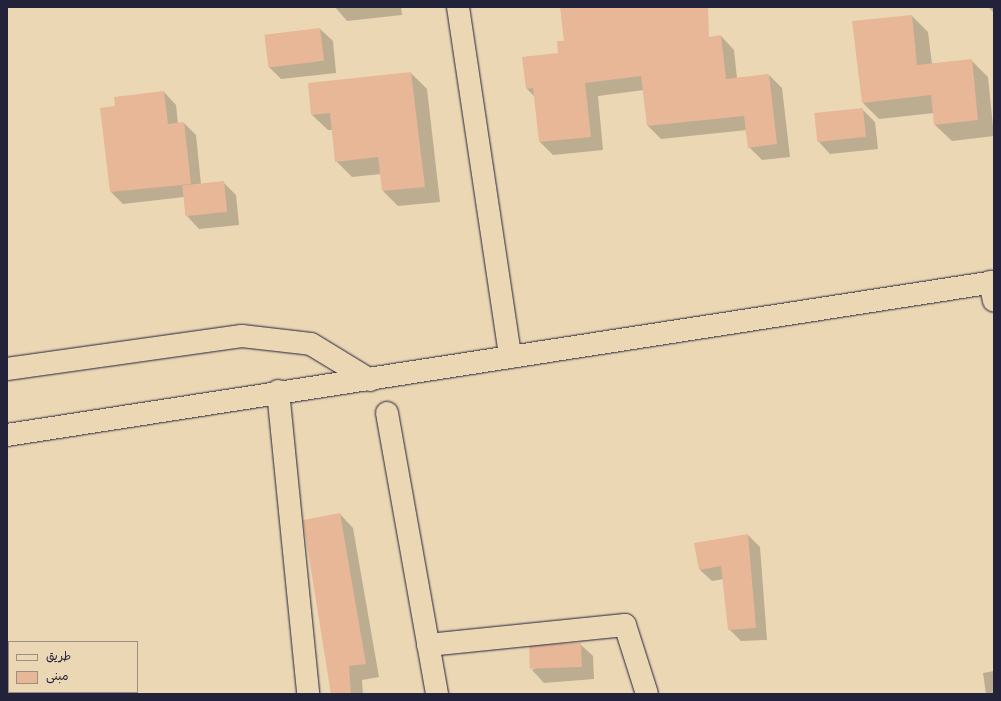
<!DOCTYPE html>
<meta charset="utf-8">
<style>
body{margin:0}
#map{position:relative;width:1001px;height:701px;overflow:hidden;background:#ecd7b5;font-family:Itim,"Playpen Sans Arabic",sans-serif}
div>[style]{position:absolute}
.shadow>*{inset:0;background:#0003}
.building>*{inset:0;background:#e7b798;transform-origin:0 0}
.roads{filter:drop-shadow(0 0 1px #22223b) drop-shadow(0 0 1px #22223b)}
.minor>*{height:22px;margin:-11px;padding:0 11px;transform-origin:11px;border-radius:11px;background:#ecd7b5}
.tertiary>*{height:22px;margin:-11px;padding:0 11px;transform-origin:11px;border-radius:11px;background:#ecd7b5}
.trunk>*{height:22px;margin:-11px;padding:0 11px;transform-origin:11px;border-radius:11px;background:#ecd7b5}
span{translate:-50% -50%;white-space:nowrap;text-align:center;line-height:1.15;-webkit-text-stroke:3px #ecd7b5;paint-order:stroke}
.frame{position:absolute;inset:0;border:8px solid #22223b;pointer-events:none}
.legend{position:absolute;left:8px;top:641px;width:130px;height:52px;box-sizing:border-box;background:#ecd7b5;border:1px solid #9b8f84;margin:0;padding:5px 7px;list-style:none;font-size:12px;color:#22223b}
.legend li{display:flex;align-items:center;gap:8px;height:20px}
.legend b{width:20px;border:1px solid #9b8f84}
</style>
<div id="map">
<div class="shadow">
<i style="clip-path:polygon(335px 7px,401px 7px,402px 15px,347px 21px)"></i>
<i style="clip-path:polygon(561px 7px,666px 7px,669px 42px,721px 36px,734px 50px,737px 78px,769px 75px,782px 88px,790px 157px,762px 160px,749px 147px,747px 130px,661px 139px,648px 126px,644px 90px,598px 96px,603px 150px,553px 155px,540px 142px,535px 97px,527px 89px,559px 54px,565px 41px)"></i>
<i style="clip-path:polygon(988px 7px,994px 7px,994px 13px)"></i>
<i style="clip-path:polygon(912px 16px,928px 32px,932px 64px,971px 60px,988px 77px,994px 136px,952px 141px,935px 125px,934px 113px,879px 119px,863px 103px)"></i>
<i style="clip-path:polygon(320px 29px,333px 41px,336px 73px,281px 79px,269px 67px)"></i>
<i style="clip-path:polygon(411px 73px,427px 89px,440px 202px,398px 206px,383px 191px,381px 174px,352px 177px,336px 161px,333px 130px,328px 130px,312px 115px)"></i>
<i style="clip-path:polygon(164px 92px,176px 105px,178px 124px,184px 123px,196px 135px,201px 184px,223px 182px,236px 195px,239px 225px,199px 229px,187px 216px,184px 197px,123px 204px,111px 192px,116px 107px)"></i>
<i style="clip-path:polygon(862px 109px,875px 122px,878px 149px,830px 154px,818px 141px)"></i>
<i style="clip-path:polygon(340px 514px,353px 528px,379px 677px,362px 680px,363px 694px,331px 694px)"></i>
<i style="clip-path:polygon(748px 535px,760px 547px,767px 640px,741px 641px,729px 629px,724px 579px,712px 581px,700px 570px)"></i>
<i style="clip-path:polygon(580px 644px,593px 656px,594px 679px,544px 683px,532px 670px)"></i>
<i style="clip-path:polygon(994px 671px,994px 694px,986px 694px,983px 673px)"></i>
</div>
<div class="building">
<i style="clip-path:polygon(560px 7px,708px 7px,709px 37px,721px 35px,726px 79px,769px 74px,777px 144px,748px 148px,744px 116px,647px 126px,641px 76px,585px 83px,591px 137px,539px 142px,533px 88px,526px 89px,522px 57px,558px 53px,557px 41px,564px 41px)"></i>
<i style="clip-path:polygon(912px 15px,917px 65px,972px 59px,978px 120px,934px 125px,931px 95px,862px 103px,852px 21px)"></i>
<i style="left:320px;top:28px;width:33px;height:56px;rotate:83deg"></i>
<i style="clip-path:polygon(411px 72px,425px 187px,382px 191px,378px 157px,335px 162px,330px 113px,311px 115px,308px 83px)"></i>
<i style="clip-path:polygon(164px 91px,168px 124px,184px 122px,191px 184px,110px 192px,100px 108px,115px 106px,114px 97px)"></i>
<i style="left:863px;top:108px;width:29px;height:49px;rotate:84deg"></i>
<i style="left:224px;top:181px;width:31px;height:42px;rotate:84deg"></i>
<i style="clip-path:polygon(340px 513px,366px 664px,349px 666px,351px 694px,331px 694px,303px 520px)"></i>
<i style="clip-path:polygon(748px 534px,756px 628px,728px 630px,721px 566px,699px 570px,694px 543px)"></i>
<i style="left:581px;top:643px;width:24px;height:52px;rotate:88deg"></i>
</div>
<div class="roads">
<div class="minor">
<i style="left:990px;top:282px;width:19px;rotate:78deg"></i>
<i style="left:7px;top:369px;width:237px;rotate:-8deg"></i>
<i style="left:242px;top:336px;width:69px;rotate:6.6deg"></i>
<i style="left:311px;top:344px;width:69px;rotate:31.4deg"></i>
<i style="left:278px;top:391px;width:304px;rotate:84.3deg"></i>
<i style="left:387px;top:413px;width:285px;rotate:79.9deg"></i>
<i style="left:428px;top:645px;width:198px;rotate:-5.8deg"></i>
<i style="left:625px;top:625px;width:72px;rotate:72.3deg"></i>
</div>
<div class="tertiary">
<i style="left:458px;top:7px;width:354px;rotate:81.5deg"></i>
</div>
<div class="trunk">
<i style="left:7px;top:435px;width:999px;rotate:-8.81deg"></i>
</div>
</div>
<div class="frame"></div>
<ul class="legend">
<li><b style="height:5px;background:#ecd7b5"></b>طريق</li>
<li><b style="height:11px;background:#e7b798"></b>مبنى</li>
</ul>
</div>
